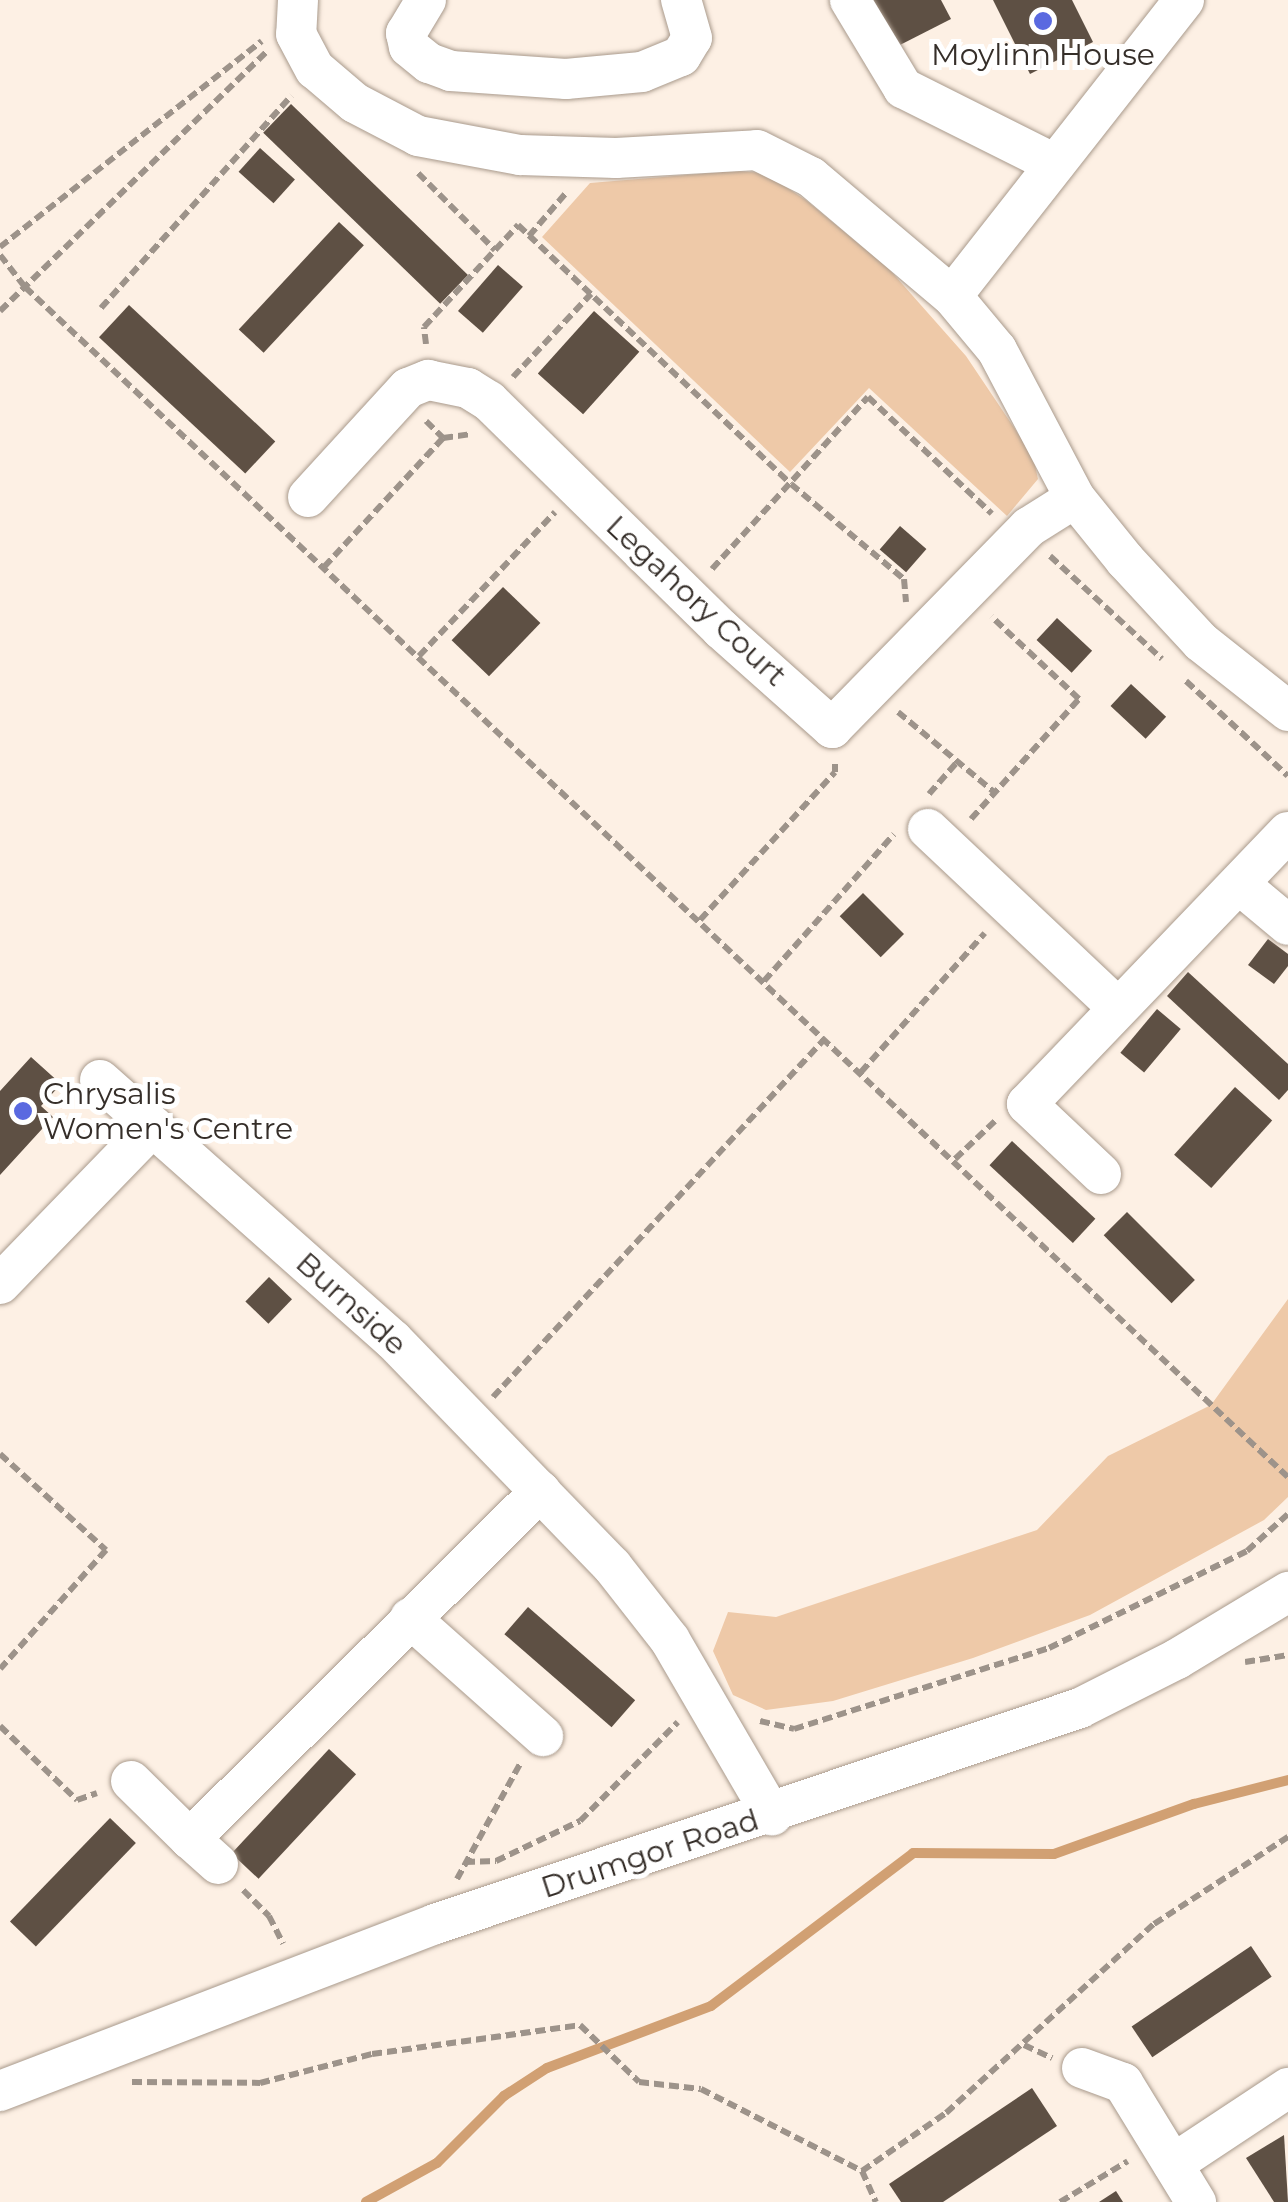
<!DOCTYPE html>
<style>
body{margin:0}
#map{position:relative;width:1288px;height:2202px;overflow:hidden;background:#fdf0e4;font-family:Montserrat,sans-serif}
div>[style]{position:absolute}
.green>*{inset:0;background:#eec9a8}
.stream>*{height:10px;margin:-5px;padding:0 5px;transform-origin:5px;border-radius:5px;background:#d1a073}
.building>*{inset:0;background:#5e5044;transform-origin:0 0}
.path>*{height:6px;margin-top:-3px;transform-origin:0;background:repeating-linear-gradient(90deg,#9d938a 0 10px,transparent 0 15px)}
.roads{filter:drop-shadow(0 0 2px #a99a8c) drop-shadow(0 0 2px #a99a8c)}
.minor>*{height:40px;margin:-20px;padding:0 20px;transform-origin:20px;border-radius:20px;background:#fff}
.dots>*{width:28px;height:28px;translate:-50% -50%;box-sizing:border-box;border:5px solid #fff;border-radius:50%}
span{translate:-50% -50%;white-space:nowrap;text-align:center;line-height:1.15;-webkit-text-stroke:10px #fff;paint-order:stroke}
.poi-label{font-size:30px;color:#352e29}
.left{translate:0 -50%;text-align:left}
.street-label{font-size:30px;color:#352e29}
</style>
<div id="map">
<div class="green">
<i style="clip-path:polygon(735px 171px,765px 173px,807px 201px,889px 269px,966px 356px,1033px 456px,1038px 479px,1007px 516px,869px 388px,790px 472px,542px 237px,590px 183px)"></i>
<i style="clip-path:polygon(1288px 1299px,1288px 1497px,1264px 1520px,1090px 1615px,973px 1658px,833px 1701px,766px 1710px,733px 1695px,713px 1651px,728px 1612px,776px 1617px,1037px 1530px,1108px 1456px,1211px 1405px)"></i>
</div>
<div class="stream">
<i style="left:366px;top:2202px;width:81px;rotate:-28.8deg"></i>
<i style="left:437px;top:2163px;width:95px;rotate:-45deg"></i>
<i style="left:504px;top:2096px;width:51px;rotate:-33.1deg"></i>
<i style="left:547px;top:2068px;width:175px;rotate:-20.7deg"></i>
<i style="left:711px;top:2006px;width:253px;rotate:-37.1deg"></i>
<i style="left:913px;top:1853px;width:141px;rotate:0.4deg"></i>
<i style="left:1054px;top:1854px;width:149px;rotate:-19.7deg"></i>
<i style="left:1194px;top:1804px;width:97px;rotate:-14.3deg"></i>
</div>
<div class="building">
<i style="clip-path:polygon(872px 0,941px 0,951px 19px,896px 47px)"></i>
<i style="clip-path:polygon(993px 0,1072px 0,1093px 42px,1030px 74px)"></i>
<i style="left:291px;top:104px;width:246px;height:40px;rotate:44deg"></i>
<i style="left:260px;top:148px;width:47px;height:32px;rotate:42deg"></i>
<i style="left:339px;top:222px;width:34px;height:147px;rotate:43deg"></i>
<i style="left:498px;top:265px;width:33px;height:61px;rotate:41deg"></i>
<i style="left:129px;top:305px;width:200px;height:44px;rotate:43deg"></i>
<i style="left:594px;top:311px;width:61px;height:84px;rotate:42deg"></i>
<i style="left:900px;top:526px;width:35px;height:31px;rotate:41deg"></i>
<i style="left:503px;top:587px;width:52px;height:74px;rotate:44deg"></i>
<i style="left:1057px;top:618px;width:48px;height:30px;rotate:43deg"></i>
<i style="left:1131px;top:684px;width:48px;height:30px;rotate:43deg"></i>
<i style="left:863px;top:893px;width:58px;height:33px;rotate:45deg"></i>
<i style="clip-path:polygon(1268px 939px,1288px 954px,1288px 966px,1274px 984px,1248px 965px)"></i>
<i style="clip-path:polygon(1188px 972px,1288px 1064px,1288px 1090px,1279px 1100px,1167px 996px)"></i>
<i style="left:1157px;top:1009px;width:31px;height:57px;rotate:40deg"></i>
<i style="clip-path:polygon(31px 1057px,61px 1084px,41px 1106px,53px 1117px,0 1175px,0 1091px)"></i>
<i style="left:1235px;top:1087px;width:50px;height:91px;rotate:42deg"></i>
<i style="left:1012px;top:1141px;width:114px;height:33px;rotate:43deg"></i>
<i style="left:1127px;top:1212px;width:96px;height:33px;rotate:45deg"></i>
<i style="left:269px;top:1277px;width:32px;height:34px;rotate:44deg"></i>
<i style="left:528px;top:1607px;width:142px;height:36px;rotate:41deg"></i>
<i style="left:329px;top:1749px;width:37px;height:143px;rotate:43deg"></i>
<i style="left:110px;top:1818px;width:36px;height:144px;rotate:44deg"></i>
<i style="left:1251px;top:1946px;width:37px;height:144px;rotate:56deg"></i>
<i style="clip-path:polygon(1032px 2088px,1057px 2126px,943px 2202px,901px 2202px,889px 2184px)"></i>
<i style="clip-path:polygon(1284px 2135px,1288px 2202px,1274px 2202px,1246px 2158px)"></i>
<i style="clip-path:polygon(1116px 2191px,1123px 2202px,1099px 2202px)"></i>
</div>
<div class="path">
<i style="left:418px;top:173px;width:109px;rotate:45deg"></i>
<i style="left:529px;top:236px;width:57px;rotate:-49.3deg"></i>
<i style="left:0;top:247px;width:333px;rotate:-38.2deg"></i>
<i style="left:0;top:255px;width:41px;rotate:52deg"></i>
<i style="left:25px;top:287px;width:1735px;rotate:43.3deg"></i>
<i style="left:101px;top:308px;width:285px;rotate:-48.1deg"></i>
<i style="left:0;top:311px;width:373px;rotate:-44.2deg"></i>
<i style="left:426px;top:344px;width:17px;rotate:-97deg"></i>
<i style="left:424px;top:327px;width:139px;rotate:-47.3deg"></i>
<i style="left:518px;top:225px;width:376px;rotate:43.5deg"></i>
<i style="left:791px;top:484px;width:148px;rotate:40.1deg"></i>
<i style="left:904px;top:579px;width:23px;rotate:85deg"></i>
<i style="left:513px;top:377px;width:114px;rotate:-46.8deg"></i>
<i style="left:426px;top:421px;width:24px;rotate:45deg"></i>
<i style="left:1050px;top:556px;width:152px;rotate:42.6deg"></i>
<i style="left:324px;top:567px;width:176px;rotate:-47.3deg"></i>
<i style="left:443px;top:438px;width:28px;rotate:-8deg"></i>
<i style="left:712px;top:569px;width:232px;rotate:-47.8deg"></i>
<i style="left:868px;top:397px;width:170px;rotate:43.3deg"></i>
<i style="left:419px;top:656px;width:198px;rotate:-46.6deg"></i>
<i style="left:1186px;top:681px;width:139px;rotate:43deg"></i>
<i style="left:898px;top:712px;width:125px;rotate:39.8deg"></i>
<i style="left:929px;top:794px;width:44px;rotate:-48.7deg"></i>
<i style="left:971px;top:819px;width:161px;rotate:-48deg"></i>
<i style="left:1079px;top:699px;width:120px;rotate:-136.7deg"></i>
<i style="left:700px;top:920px;width:200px;rotate:-47.6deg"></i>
<i style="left:835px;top:772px;width:8px;rotate:-90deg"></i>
<i style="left:764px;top:981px;width:196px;rotate:-48.5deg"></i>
<i style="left:861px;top:1072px;width:186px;rotate:-48.3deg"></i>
<i style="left:955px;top:1159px;width:55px;rotate:-43.5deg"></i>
<i style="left:493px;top:1397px;width:489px;rotate:-47.2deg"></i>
<i style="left:0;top:1454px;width:143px;rotate:42.2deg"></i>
<i style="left:106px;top:1550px;width:159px;rotate:131.7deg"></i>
<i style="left:1245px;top:1662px;width:44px;rotate:-9.2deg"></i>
<i style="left:760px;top:1721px;width:35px;rotate:13deg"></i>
<i style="left:794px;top:1729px;width:268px;rotate:-17.6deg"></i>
<i style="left:1049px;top:1648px;width:220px;rotate:-26.1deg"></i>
<i style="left:1247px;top:1551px;width:55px;rotate:-42.1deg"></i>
<i style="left:0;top:1726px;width:107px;rotate:43.9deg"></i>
<i style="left:77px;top:1800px;width:21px;rotate:-19deg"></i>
<i style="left:465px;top:1862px;width:31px;rotate:-2deg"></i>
<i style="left:496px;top:1861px;width:93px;rotate:-25.5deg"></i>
<i style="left:580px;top:1821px;width:139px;rotate:-45.3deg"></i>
<i style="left:457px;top:1879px;width:131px;rotate:-61.3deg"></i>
<i style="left:243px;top:1890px;width:37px;rotate:45deg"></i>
<i style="left:269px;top:1916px;width:31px;rotate:63deg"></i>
<i style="left:1024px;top:2045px;width:31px;rotate:25deg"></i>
<i style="left:132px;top:2082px;width:128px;rotate:0.4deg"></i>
<i style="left:260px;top:2083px;width:116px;rotate:-14.5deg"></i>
<i style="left:372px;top:2054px;width:210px;rotate:-7.9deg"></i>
<i style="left:580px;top:2025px;width:82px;rotate:44deg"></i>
<i style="left:639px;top:2082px;width:62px;rotate:6.4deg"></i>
<i style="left:701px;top:2089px;width:181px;rotate:27deg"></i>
<i style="left:862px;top:2171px;width:102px;rotate:-34.6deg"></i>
<i style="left:946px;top:2113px;width:281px;rotate:-42.3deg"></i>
<i style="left:1154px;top:1924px;width:160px;rotate:-33deg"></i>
<i style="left:862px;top:2171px;width:34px;rotate:66deg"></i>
<i style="left:1060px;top:2202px;width:79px;rotate:-31.1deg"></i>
</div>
<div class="roads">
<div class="minor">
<i style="left:298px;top:0;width:34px;rotate:93deg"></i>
<i style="left:296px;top:34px;width:40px;rotate:62deg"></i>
<i style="left:315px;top:69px;width:52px;rotate:40.4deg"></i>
<i style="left:355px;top:103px;width:71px;rotate:27.6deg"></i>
<i style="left:418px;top:136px;width:104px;rotate:10.6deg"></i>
<i style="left:520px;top:155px;width:96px;rotate:1.8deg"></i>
<i style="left:616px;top:158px;width:141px;rotate:-3.2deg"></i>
<i style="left:757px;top:150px;width:60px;rotate:26.6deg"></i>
<i style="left:811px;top:177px;width:185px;rotate:40.2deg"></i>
<i style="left:952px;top:296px;width:70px;rotate:50.2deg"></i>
<i style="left:997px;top:350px;width:167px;rotate:62.2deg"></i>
<i style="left:1075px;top:498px;width:80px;rotate:51.1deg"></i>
<i style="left:1125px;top:560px;width:112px;rotate:47.2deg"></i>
<i style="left:1201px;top:642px;width:111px;rotate:38.4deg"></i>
<i style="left:426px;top:0;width:39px;rotate:121deg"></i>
<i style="left:406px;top:33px;width:14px;rotate:78deg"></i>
<i style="left:409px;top:47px;width:26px;rotate:39deg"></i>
<i style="left:429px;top:63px;width:23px;rotate:20deg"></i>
<i style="left:451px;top:71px;width:115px;rotate:4deg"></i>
<i style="left:566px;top:79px;width:76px;rotate:-5.3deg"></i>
<i style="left:642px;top:72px;width:42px;rotate:-22.3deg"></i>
<i style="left:681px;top:56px;width:21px;rotate:-59deg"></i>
<i style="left:692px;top:38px;width:40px;rotate:-106deg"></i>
<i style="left:850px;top:0;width:103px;rotate:58.9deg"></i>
<i style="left:903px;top:88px;width:170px;rotate:26.6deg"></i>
<i style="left:952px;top:296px;width:376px;rotate:-51.9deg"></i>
<i style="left:308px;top:497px;width:148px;rotate:-47.5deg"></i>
<i style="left:408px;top:388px;width:22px;rotate:-22deg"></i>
<i style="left:428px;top:380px;width:41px;rotate:11.3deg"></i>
<i style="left:468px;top:388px;width:25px;rotate:32deg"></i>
<i style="left:489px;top:401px;width:325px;rotate:44.5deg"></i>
<i style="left:721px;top:629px;width:149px;rotate:41.7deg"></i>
<i style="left:832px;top:728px;width:281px;rotate:-45.6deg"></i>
<i style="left:1029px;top:527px;width:54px;rotate:-32.2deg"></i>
<i style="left:928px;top:829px;width:260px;rotate:43.3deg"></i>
<i style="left:1240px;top:885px;width:62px;rotate:39.8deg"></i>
<i style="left:100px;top:1080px;width:392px;rotate:41.6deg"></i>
<i style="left:393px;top:1340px;width:315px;rotate:45.9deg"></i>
<i style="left:612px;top:1566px;width:94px;rotate:51.9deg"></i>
<i style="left:670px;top:1640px;width:203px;rotate:59.8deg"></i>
<i style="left:1101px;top:1174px;width:102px;rotate:-136.6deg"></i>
<i style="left:1027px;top:1104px;width:377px;rotate:-46.2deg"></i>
<i style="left:0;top:1284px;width:220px;rotate:-45.9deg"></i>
<i style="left:410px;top:1618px;width:178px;rotate:41.6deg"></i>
<i style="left:131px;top:1781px;width:83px;rotate:44.5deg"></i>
<i style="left:218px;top:1864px;width:38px;rotate:-138deg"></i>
<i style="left:190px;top:1839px;width:494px;rotate:-44.8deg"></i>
<i style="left:1082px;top:2068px;width:44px;rotate:20.1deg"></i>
<i style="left:1123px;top:2083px;width:140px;rotate:58.5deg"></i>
<i style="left:0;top:2091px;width:466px;rotate:-21deg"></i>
<i style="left:435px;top:1924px;width:680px;rotate:-18.51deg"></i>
<i style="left:1080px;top:1708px;width:109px;rotate:-26.8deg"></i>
<i style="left:1177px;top:1659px;width:130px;rotate:-31.1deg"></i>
<i style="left:1173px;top:2164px;width:138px;rotate:-33.5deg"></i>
</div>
</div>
<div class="dots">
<i style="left:1043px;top:21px;background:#5a69e0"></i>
<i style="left:23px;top:1111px;background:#5a69e0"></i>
</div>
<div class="poi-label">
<span style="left:1043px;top:55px">Moylinn House</span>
<span class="left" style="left:43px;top:1111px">Chrysalis<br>Women's Centre</span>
</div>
<div class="street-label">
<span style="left:696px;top:601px;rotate:43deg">Legahory Court</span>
<span style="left:351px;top:1304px;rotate:42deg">Burnside</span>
<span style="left:650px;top:1854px;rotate:-18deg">Drumgor Road</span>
</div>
</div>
